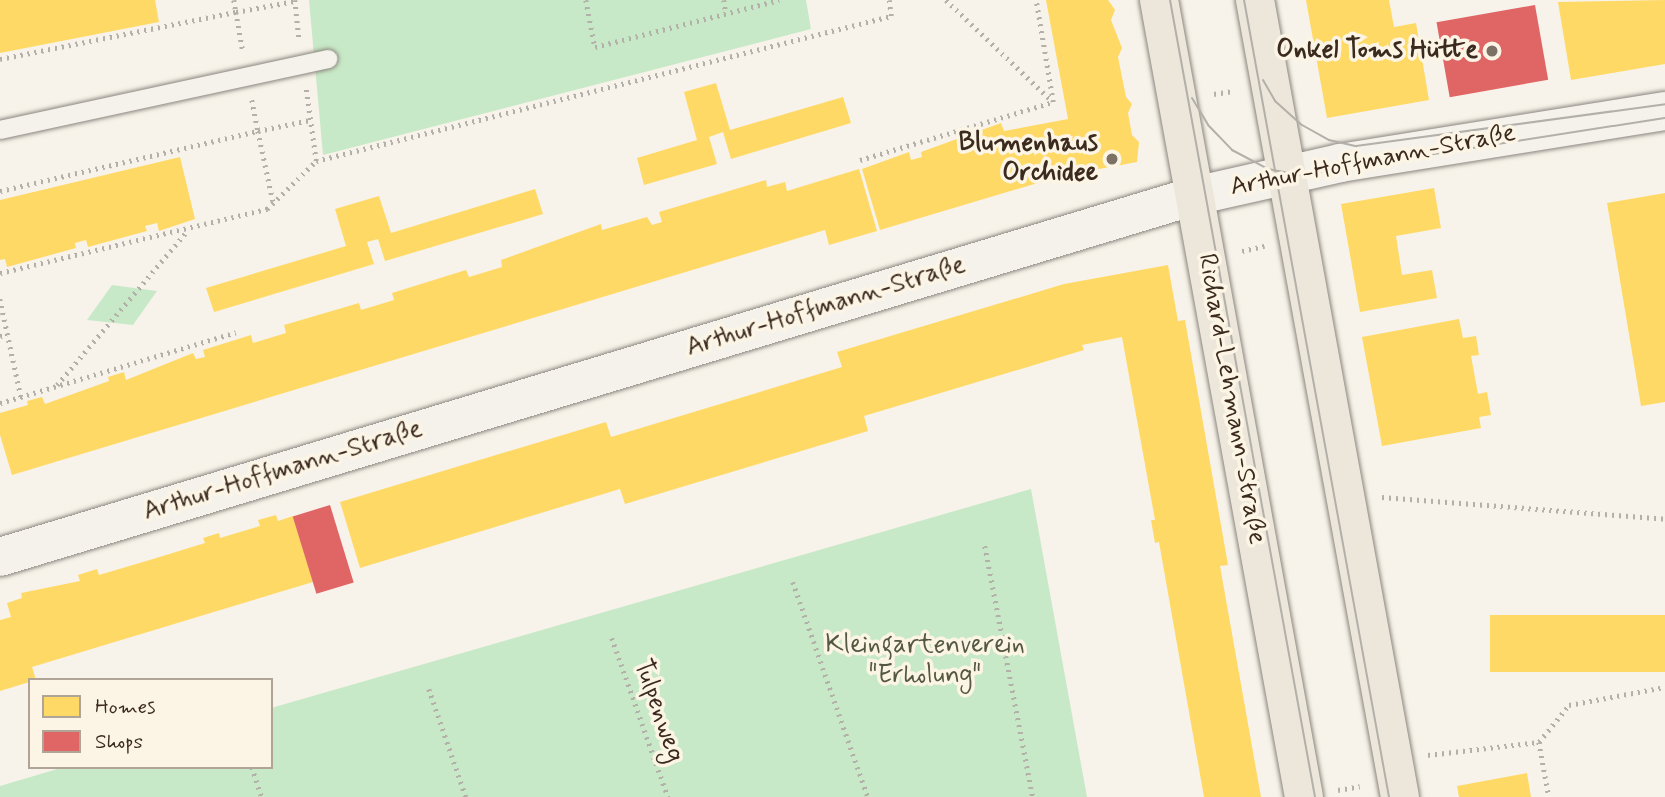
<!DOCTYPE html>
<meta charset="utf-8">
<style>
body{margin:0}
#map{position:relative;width:1665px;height:797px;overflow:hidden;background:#f7f3ea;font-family:Mynerve,sans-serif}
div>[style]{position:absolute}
.green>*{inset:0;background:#c8e9c7}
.homes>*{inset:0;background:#ffd966;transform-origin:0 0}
.shops>*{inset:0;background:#e06666;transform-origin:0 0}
.path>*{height:4.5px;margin-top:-2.25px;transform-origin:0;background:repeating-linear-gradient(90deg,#b3afa9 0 2px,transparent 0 7px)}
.roads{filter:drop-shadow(0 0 2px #8b867f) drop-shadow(0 0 2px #8b867f)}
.service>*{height:18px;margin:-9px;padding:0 9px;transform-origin:9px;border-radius:9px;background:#f5f2ec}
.tertiary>*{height:38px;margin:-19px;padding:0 19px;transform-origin:19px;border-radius:19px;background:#f5f2ec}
.primary>*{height:38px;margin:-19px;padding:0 19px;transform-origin:19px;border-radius:19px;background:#ece7da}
.tram>*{height:2px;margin:-1px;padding:0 1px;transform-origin:1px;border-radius:1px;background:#b3afa9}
.dots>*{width:19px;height:19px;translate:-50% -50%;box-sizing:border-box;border:4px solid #fcf5e5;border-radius:50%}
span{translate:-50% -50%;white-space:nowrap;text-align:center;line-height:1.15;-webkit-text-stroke:7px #fcf5e5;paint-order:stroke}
.poi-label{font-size:26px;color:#3b2a1e;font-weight:700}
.right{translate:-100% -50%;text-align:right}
.street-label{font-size:26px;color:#3b2a1e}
.park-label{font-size:26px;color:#545841}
.legend{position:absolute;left:28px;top:678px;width:245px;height:91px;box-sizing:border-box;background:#fcf5e5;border:2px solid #afa495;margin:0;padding:9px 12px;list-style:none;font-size:21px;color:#3b2a1e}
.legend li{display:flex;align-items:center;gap:14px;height:35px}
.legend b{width:35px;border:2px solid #afa495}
</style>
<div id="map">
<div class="green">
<i style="clip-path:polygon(309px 0,806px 0,811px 29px,323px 155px)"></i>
<i style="clip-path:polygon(112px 285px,157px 291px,133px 325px,87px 320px)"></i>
<i style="clip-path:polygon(1031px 489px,1087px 797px,0 797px,0 786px,64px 767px,271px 767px,271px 708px)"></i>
</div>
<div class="homes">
<i style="clip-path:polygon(0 0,155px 0,159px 22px,0 53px)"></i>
<i style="clip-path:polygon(1046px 0,1108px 0,1115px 10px,1111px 20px,1122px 48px,1118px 57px,1126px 97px,1132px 104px,1128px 113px,1132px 135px,1139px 142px,1137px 162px,1061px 176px,880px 230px,862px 169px,909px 152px,911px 160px,922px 157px,921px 152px,1001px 123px,1004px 131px,1068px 119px)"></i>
<i style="clip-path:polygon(1306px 0,1389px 0,1394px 27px,1416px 23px,1429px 100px,1327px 118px)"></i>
<i style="clip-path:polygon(1665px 0,1665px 64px,1571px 80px,1558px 2px)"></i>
<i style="clip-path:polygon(716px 83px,730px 130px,843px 97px,851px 123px,731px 159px,723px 132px,709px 137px,717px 164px,644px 185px,637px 158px,697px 140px,684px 92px)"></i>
<i style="clip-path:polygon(180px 157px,195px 219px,159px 231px,157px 223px,145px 226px,147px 231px,88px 247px,86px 240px,75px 243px,76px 248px,7px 267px,5px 259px,0 260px,0 200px)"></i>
<i style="clip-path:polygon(859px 169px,877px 231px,829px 245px,825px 230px,12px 475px,0 435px,0 413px,28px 405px,27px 401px,42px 397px,45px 404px,109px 381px,108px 377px,124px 372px,126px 380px,193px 353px,196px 359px,205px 357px,203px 350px,251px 335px,253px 343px,286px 333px,284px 325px,359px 303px,361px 310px,394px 300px,392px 293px,466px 270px,469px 277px,502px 267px,501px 260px,601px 224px,602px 230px,647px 217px,652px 225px,662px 222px,659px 212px,766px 180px,767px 187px,785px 182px,787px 191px)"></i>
<i style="clip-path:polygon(1434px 188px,1441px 228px,1396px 236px,1402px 275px,1432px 270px,1437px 298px,1360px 312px,1341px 204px)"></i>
<i style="clip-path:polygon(535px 189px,543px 214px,385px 261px,378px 239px,367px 242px,374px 264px,214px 312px,206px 288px,346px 246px,335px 209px,379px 196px,391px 233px)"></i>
<i style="clip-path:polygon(1665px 193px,1665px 402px,1641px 406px,1607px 203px)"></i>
<i style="clip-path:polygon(1168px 265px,1178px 321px,1185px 320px,1228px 565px,1220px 566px,1261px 797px,1204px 797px,1159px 542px,1155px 543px,1151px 520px,1155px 520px,1122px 337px,1082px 345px,1084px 350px,864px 416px,868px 431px,625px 504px,620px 489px,360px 568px,340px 502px,606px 422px,611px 437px,842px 367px,837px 352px,1064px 284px)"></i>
<i style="clip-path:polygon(1459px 319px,1463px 338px,1476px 336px,1479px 355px,1471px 356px,1478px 394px,1487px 392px,1491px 415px,1479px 417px,1481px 428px,1382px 446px,1362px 337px)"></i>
<i style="clip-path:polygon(276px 515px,278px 521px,293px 516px,313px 582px,32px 667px,36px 680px,0 691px,0 620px,11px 617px,7px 603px,22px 598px,21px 593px,80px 581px,78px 575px,97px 569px,99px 575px,153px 559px,205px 543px,203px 538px,219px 533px,220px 538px,260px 526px,258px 520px)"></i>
<i style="left:1665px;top:615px;width:57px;height:175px;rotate:90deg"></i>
<i style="clip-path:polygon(1527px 773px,1531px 797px,1459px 797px,1457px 786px)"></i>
</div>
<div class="shops">
<i style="left:1535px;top:5px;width:76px;height:100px;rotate:80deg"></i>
<i style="left:330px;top:505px;width:81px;height:39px;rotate:73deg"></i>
</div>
<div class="path">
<i style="left:234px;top:0;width:12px;rotate:81deg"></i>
<i style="left:236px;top:12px;width:60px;rotate:-10.6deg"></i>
<i style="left:295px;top:0;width:39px;rotate:84deg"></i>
<i style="left:586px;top:0;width:48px;rotate:79.2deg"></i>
<i style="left:595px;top:47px;width:190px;rotate:-14.3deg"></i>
<i style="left:724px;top:0;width:14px;rotate:82deg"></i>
<i style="left:946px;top:0;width:146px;rotate:43.6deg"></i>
<i style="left:0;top:59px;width:241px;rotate:-11.3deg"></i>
<i style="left:236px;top:12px;width:39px;rotate:80deg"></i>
<i style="left:1214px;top:94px;width:19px;rotate:-9deg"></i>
<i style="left:252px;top:100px;width:32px;rotate:79deg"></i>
<i style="left:258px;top:131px;width:53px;rotate:-11.9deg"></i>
<i style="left:860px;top:160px;width:202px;rotate:-16.7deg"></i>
<i style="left:1053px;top:102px;width:103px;rotate:-99.5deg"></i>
<i style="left:316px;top:161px;width:593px;rotate:-14.15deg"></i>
<i style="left:891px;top:16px;width:16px;rotate:-97deg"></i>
<i style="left:0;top:191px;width:265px;rotate:-13.1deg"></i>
<i style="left:258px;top:131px;width:72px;rotate:77.9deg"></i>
<i style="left:1242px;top:251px;width:23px;rotate:-13deg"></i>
<i style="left:0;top:273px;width:275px;rotate:-13.5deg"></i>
<i style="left:267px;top:209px;width:69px;rotate:-44.4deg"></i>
<i style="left:316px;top:161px;width:73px;rotate:-97.9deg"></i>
<i style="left:0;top:299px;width:100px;rotate:77.9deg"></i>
<i style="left:0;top:336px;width:7px;rotate:-16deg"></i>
<i style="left:57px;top:385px;width:202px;rotate:-49.8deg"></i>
<i style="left:0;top:403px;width:246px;rotate:-16.7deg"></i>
<i style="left:1382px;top:497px;width:284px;rotate:4.4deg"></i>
<i style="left:985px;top:546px;width:256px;rotate:79.2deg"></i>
<i style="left:793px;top:582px;width:228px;rotate:70.8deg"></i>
<i style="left:612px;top:638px;width:169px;rotate:70.6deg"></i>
<i style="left:429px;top:689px;width:114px;rotate:71.1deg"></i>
<i style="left:1539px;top:742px;width:56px;rotate:79.7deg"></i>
<i style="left:1428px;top:755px;width:112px;rotate:-6.7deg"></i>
<i style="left:1539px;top:742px;width:48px;rotate:-51deg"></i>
<i style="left:1569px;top:705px;width:98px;rotate:-10.6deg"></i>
<i style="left:252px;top:767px;width:32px;rotate:72deg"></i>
<i style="left:1338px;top:790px;width:22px;rotate:-10deg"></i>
</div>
<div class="roads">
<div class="service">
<i style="left:0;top:130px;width:336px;rotate:-12.2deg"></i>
</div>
<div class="tertiary">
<i style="left:0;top:557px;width:1247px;rotate:-16.82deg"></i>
<i style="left:1194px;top:196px;width:150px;rotate:-12.7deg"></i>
<i style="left:1340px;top:163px;width:329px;rotate:-9.1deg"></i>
</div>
<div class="primary">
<i style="left:1159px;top:0;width:810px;rotate:79.69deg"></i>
<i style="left:1255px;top:0;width:810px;rotate:79.69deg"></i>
</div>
</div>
<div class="tram">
<i style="left:1170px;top:0;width:810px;rotate:79.69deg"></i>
<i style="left:1244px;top:0;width:810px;rotate:79.69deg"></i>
<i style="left:1263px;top:80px;width:24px;rotate:60deg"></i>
<i style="left:1275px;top:101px;width:36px;rotate:42deg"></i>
<i style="left:1302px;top:125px;width:31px;rotate:29deg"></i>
<i style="left:1329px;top:140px;width:28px;rotate:13deg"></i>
<i style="left:1356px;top:146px;width:312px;rotate:-7.7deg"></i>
<i style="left:1192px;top:98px;width:31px;rotate:59deg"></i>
<i style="left:1208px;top:125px;width:35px;rotate:46deg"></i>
<i style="left:1232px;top:150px;width:41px;rotate:27.8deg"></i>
<i style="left:1268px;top:169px;width:33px;rotate:11deg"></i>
<i style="left:1300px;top:175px;width:369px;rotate:-8.9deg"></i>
</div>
<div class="dots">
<i style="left:1492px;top:51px;background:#7d7065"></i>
<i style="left:1112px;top:159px;background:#7d7065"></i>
</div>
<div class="poi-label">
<span class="right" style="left:1478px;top:51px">Onkel Toms Hütte</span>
<span class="right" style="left:1098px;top:159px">Blumenhaus<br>Orchidee</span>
</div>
<div class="street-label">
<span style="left:1373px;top:161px;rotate:-11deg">Arthur-Hoffmann-Straße</span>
<span style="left:826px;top:307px;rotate:-17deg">Arthur-Hoffmann-Straße</span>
<span style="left:1231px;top:399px;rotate:80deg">Richard-Lehmann-Straße</span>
<span style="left:283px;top:471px;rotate:-17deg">Arthur-Hoffmann-Straße</span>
<span style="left:658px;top:711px;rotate:71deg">Tulpenweg</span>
</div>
<div class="park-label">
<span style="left:925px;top:661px">Kleingartenverein<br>"Erholung"</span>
</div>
<ul class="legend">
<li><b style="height:19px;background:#ffd966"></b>Homes</li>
<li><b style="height:19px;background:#e06666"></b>Shops</li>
</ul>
</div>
